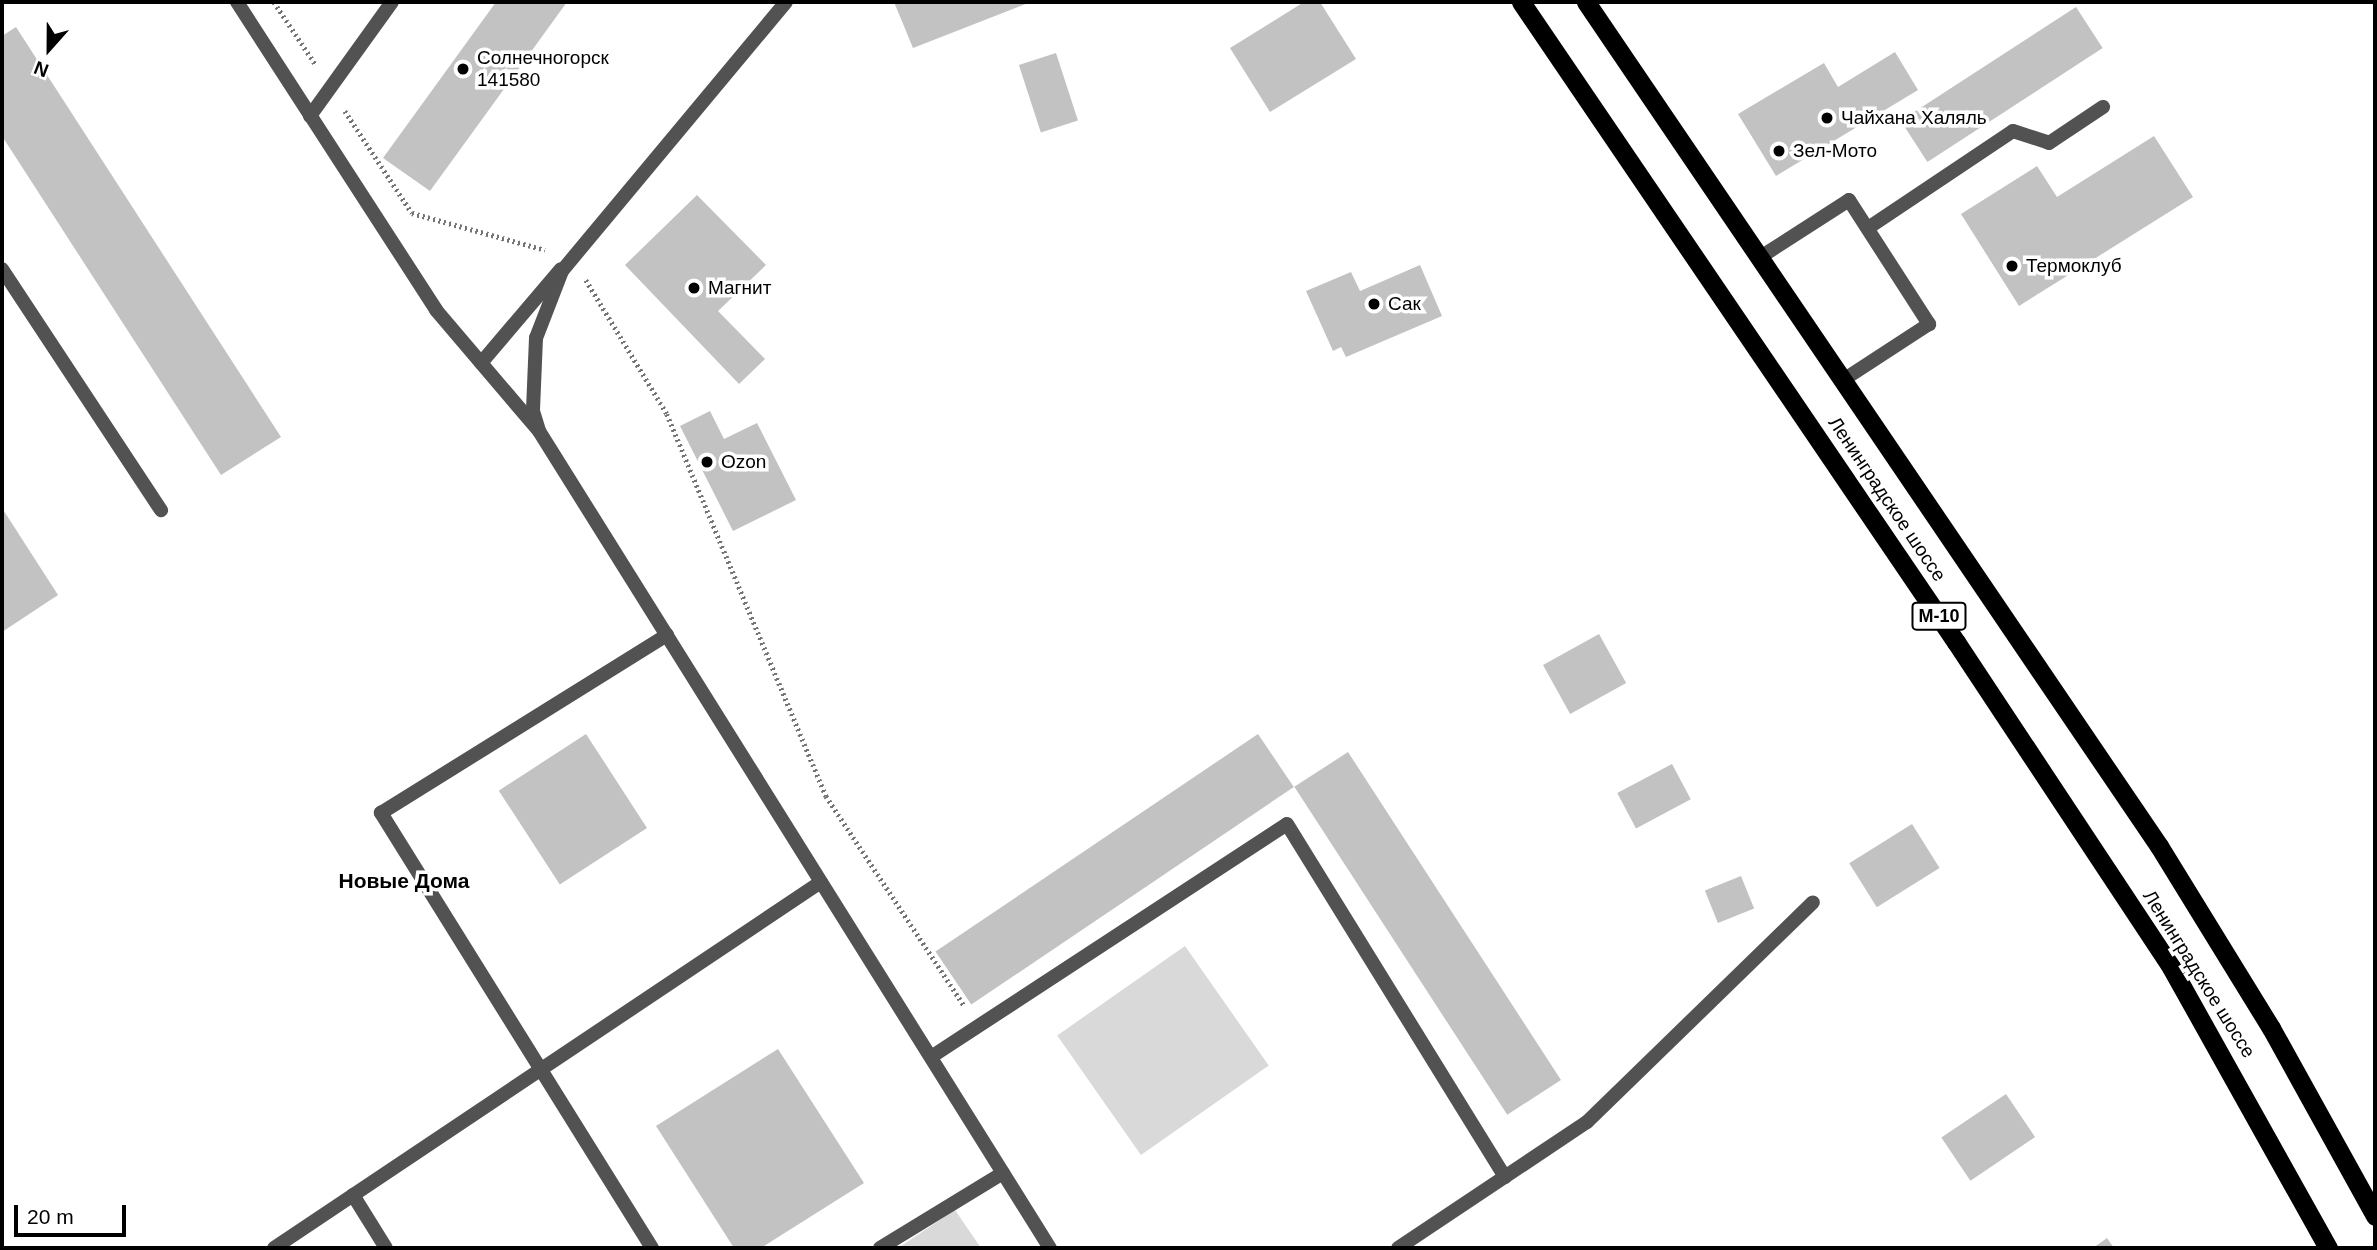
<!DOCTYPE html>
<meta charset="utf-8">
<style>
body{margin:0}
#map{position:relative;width:2377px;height:1250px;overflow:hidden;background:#fff;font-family:Arial,sans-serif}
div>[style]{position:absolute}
.green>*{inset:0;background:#d9d9d9;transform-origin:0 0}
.building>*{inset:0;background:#c2c2c2;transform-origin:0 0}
.path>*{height:4.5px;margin-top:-2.25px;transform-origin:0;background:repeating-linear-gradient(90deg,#747474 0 2px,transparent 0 5.5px)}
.service>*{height:14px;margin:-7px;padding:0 7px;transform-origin:7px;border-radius:7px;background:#525252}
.minor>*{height:14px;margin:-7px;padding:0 7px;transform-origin:7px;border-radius:7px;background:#525252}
.trunk>*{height:19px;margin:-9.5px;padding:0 9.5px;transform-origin:9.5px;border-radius:9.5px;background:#000}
.dots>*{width:19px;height:19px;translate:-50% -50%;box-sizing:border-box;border:4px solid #fff;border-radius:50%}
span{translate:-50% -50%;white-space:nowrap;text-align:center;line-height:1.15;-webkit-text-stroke:7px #fff;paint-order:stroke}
.shield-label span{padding:2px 5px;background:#fff;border:2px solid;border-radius:5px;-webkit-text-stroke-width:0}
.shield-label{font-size:18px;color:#000;font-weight:700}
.poi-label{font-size:19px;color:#000}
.left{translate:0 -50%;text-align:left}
.street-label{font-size:19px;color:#000}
.neighbourhood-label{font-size:21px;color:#000;font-weight:700}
.frame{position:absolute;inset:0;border:4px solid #000;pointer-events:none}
.north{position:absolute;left:14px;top:14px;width:70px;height:70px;-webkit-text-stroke:5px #fff;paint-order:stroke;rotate:201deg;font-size:19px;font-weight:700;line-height:28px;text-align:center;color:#000}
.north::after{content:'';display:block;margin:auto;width:24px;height:32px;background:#000;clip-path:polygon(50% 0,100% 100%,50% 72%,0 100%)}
.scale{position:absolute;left:14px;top:1205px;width:112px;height:32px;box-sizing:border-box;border:4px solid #000;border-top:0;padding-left:9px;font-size:21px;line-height:24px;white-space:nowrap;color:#000;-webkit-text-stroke:5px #fff;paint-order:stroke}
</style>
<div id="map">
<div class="green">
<i style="left:1185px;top:946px;width:146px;height:156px;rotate:55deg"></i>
<i style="clip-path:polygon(955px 1210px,981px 1248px,898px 1248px)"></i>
</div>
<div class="building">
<i style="clip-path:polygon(496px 2px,567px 2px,430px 191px,383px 158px)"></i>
<i style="clip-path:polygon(894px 2px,1031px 2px,913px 48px)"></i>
<i style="clip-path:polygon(1304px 2px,1320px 2px,1356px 59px,1270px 112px,1230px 48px)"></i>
<i style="left:2076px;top:7px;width:49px;height:209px;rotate:57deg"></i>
<i style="clip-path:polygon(16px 27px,281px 437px,221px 475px,2px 136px,2px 36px)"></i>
<i style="clip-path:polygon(1895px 52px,1918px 90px,1776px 176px,1738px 114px,1824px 63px,1838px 87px)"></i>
<i style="left:1056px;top:53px;width:71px;height:39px;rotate:72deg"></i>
<i style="clip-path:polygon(2154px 136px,2193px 197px,2019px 306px,1961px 214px,2037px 166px,2057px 197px)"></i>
<i style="clip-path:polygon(697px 195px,766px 265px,718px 311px,765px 359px,739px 384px,625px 265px)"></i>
<i style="clip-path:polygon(1420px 265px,1442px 316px,1346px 357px,1341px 347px,1333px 351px,1306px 291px,1351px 272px,1360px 291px)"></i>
<i style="clip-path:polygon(710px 411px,724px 439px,757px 423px,796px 500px,733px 531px,680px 426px)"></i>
<i style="clip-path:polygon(2px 508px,58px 595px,2px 632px)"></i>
<i style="left:1599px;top:634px;width:56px;height:64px;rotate:61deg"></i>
<i style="left:586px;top:734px;width:112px;height:104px;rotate:57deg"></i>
<i style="left:1258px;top:734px;width:64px;height:389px;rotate:56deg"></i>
<i style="left:1348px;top:752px;width:391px;height:64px;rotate:57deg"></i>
<i style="left:1672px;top:764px;width:40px;height:62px;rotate:62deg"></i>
<i style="left:1912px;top:824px;width:52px;height:74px;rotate:58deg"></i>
<i style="left:1741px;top:876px;width:35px;height:39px;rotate:68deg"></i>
<i style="clip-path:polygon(778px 1049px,864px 1183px,761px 1248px,734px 1248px,656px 1126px)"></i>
<i style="left:2006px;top:1094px;width:52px;height:78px;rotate:56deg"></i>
<i style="clip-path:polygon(2107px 1238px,2114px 1248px,2093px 1248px)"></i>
</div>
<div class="path">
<i style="left:274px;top:2px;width:76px;rotate:56.3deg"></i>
<i style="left:345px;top:111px;width:122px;rotate:56.7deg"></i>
<i style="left:412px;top:213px;width:138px;rotate:15.5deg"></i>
<i style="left:586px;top:280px;width:157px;rotate:58.8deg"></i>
<i style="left:667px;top:414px;width:414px;rotate:67.4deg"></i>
<i style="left:826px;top:796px;width:250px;rotate:56.6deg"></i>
</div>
<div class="service">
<i style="left:237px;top:2px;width:367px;rotate:57.1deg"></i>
<i style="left:436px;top:310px;width:157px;rotate:49.6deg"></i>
<i style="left:310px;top:116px;width:140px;rotate:-54.3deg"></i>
<i style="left:1868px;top:228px;width:174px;rotate:-33.8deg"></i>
<i style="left:2013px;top:131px;width:38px;rotate:18deg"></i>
<i style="left:2049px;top:143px;width:65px;rotate:-33.7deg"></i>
<i style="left:1759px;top:258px;width:107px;rotate:-32.8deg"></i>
<i style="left:1849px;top:200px;width:148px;rotate:57.2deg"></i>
<i style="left:1929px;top:324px;width:103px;rotate:146.9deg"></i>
<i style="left:2px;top:269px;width:289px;rotate:56.6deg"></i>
<i style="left:481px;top:363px;width:123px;rotate:-49.6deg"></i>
<i style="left:931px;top:1057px;width:425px;rotate:-33.2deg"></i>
<i style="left:1287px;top:824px;width:415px;rotate:58.3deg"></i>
<i style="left:353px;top:1195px;width:62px;rotate:58.1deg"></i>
<i style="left:274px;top:1248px;width:658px;rotate:-33.79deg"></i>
<i style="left:652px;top:1248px;width:513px;rotate:-121.92deg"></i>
<i style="left:381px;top:813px;width:337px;rotate:-31.9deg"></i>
<i style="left:880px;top:1248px;width:144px;rotate:-31.4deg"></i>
<i style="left:1398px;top:1248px;width:227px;rotate:-33.7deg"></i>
<i style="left:1587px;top:1122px;width:315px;rotate:-44.2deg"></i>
</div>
<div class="minor">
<i style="left:786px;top:2px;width:350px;rotate:129.8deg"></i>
<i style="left:562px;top:271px;width:72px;rotate:111.2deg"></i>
<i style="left:536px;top:338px;width:73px;rotate:92.4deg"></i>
<i style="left:533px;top:411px;width:21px;rotate:73deg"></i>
<i style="left:539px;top:431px;width:964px;rotate:57.98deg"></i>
</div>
<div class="trunk">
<i style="left:1521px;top:2px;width:774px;rotate:55.8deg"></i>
<i style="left:1956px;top:642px;width:390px;rotate:56.5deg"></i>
<i style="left:2171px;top:967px;width:322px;rotate:60.8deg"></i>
<i style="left:1586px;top:2px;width:1020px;rotate:55.83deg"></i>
<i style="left:2159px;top:846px;width:214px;rotate:58.4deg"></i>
<i style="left:2271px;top:1028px;width:215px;rotate:61deg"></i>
</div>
<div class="dots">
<i style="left:463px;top:69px;background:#000"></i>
<i style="left:1827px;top:118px;background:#000"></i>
<i style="left:1779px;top:151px;background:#000"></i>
<i style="left:2012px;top:266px;background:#000"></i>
<i style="left:694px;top:288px;background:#000"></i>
<i style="left:1374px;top:304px;background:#000"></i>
<i style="left:707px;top:462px;background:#000"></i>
</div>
<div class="shield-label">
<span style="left:1939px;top:616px">М-10</span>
</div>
<div class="poi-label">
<span class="left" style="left:477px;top:69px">Солнечногорск<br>141580</span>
<span class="left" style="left:1841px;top:118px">Чайхана Халяль</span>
<span class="left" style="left:1793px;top:151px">Зел-Мото</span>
<span class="left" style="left:2026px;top:266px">Термоклуб</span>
<span class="left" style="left:708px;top:288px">Магнит</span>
<span class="left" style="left:1388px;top:304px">Сак</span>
<span class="left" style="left:721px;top:462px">Ozon</span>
</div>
<div class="street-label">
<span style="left:1887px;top:499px;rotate:56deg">Ленинградское шоссе</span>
<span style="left:2199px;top:974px;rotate:58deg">Ленинградское шоссе</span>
</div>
<div class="neighbourhood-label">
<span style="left:404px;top:881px">Новые Дома</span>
</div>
<div class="frame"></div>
<div class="north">N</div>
<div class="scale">20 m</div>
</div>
